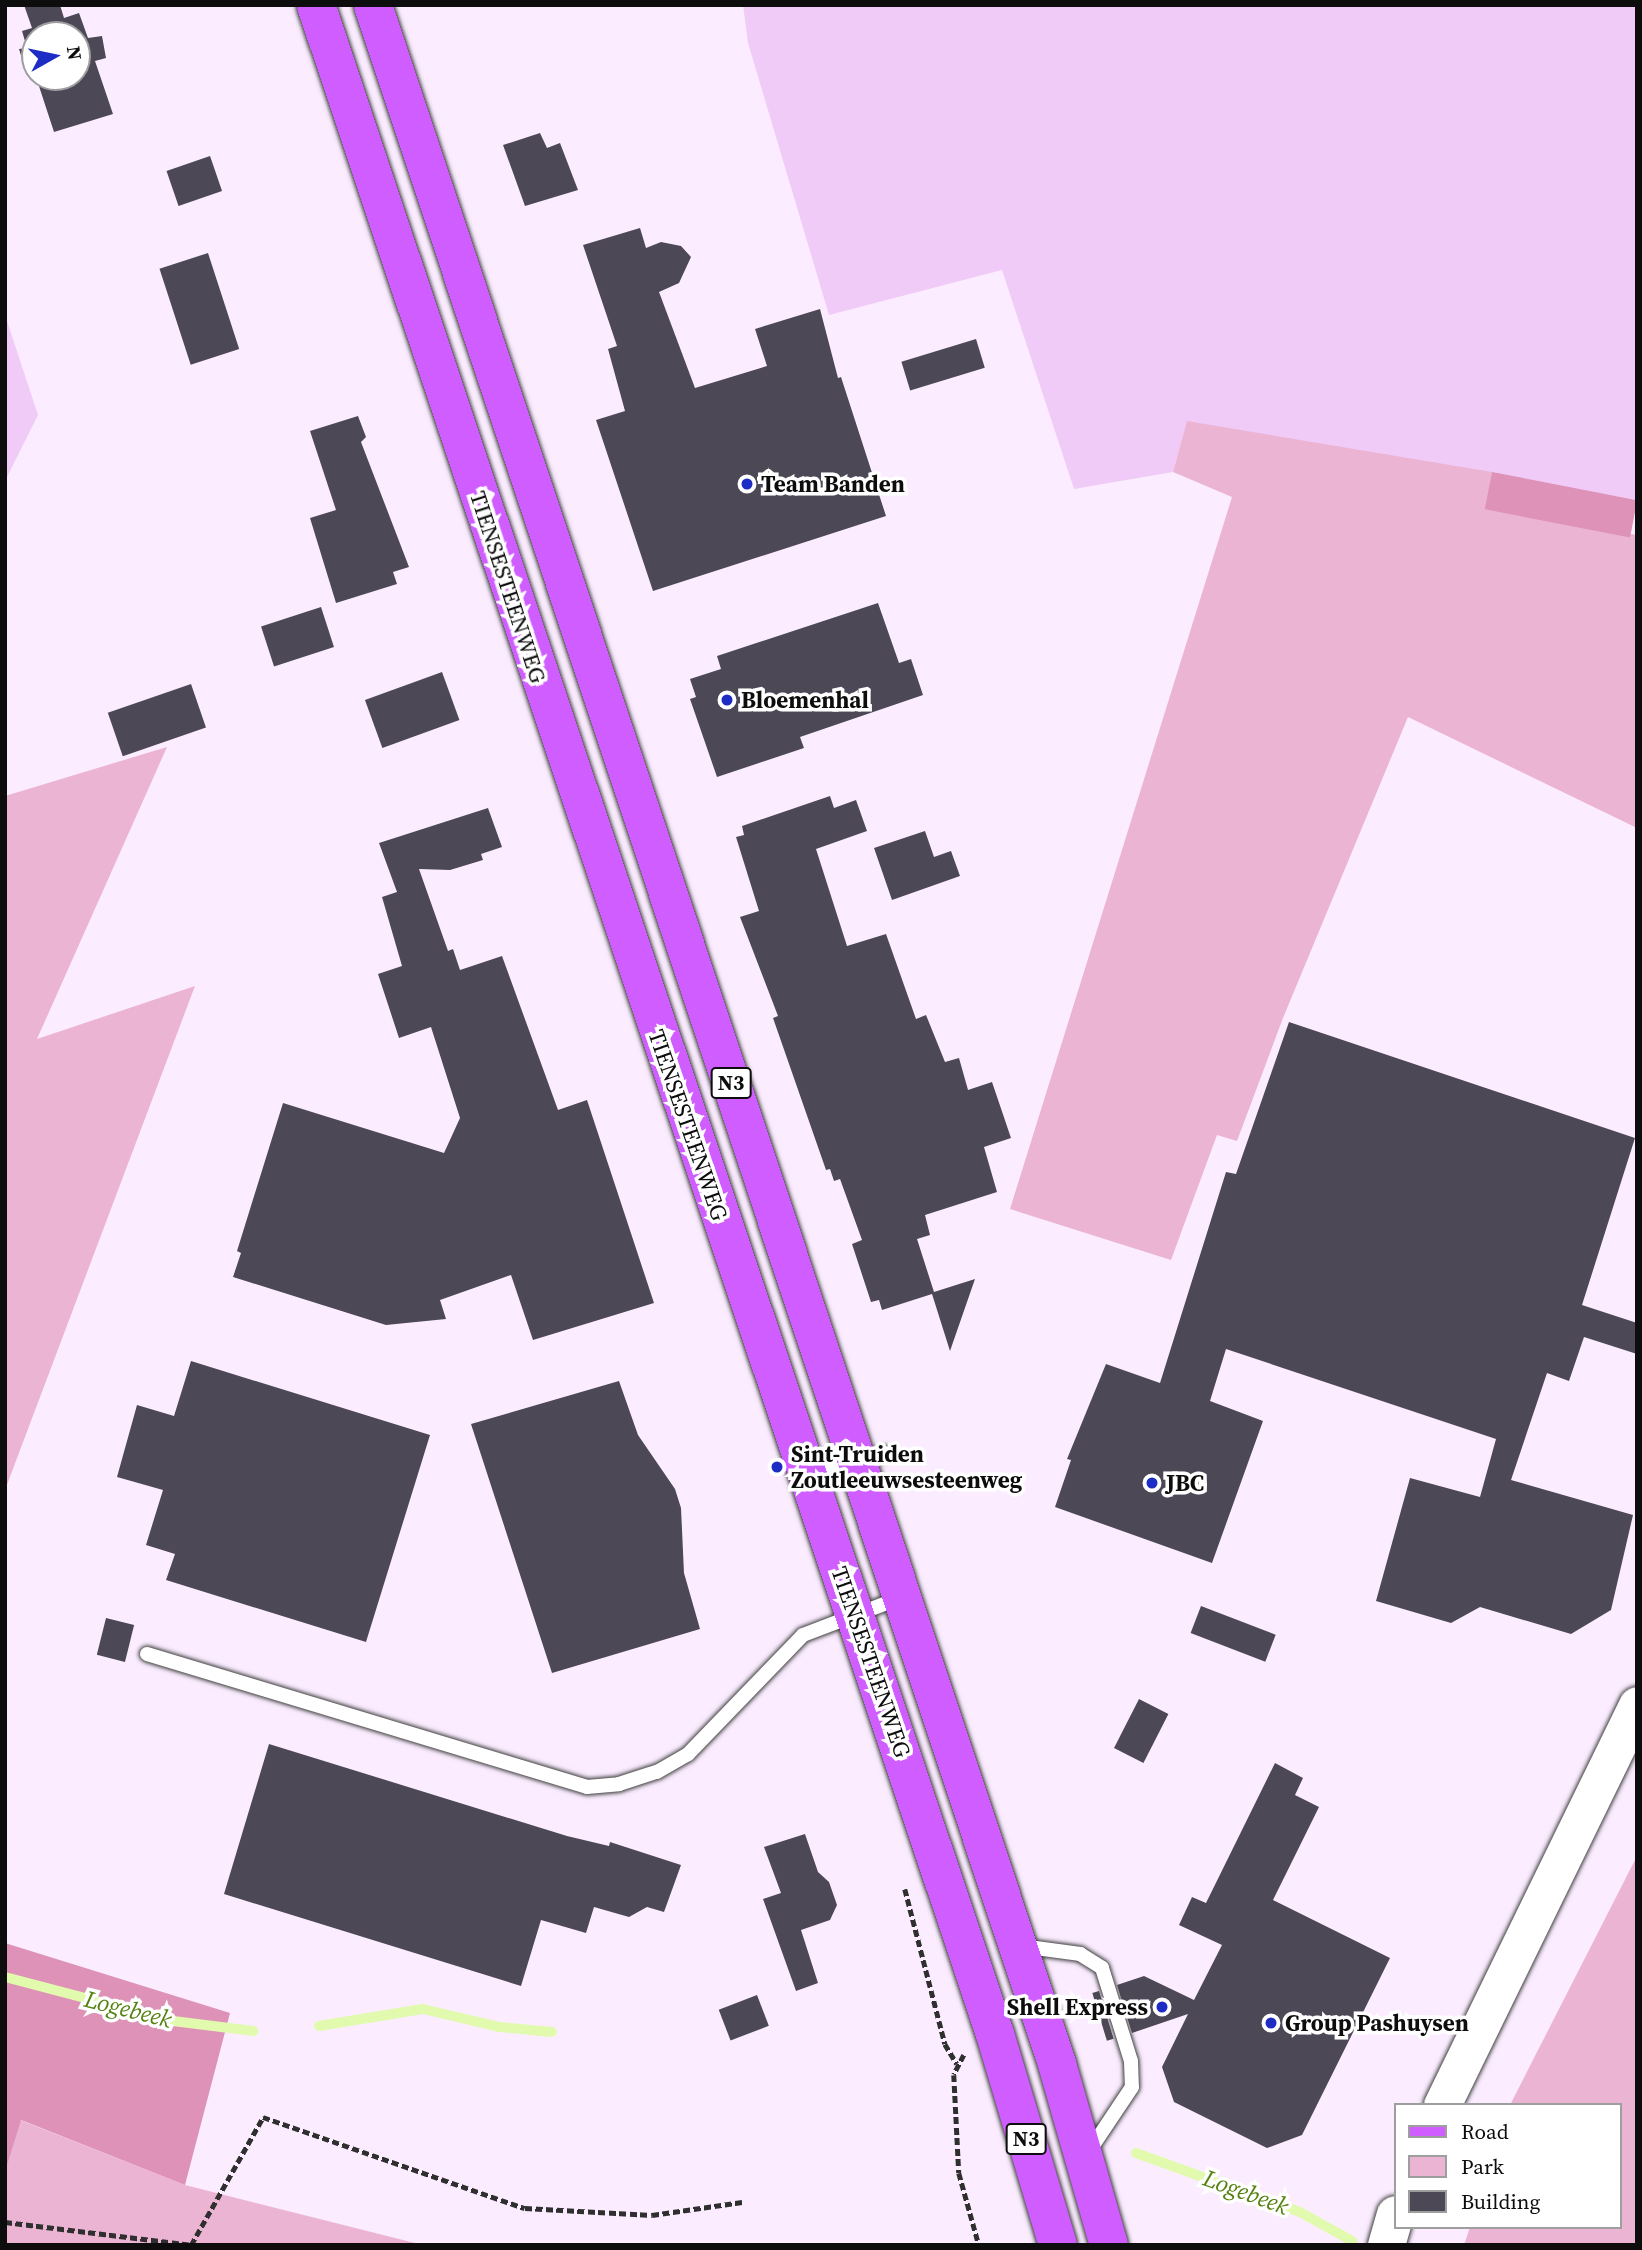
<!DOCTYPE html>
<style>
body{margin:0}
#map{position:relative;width:1642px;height:2250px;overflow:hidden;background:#fbedff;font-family:"Source Serif 4",serif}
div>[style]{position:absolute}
.farmland>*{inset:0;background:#f1cbf7}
.green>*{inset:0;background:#ecb4d3}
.forest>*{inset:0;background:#de92b7;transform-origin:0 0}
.stream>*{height:10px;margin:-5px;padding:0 5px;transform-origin:5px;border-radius:5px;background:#e1faae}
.building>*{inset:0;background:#4d4856;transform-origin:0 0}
.path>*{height:4.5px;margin-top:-2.25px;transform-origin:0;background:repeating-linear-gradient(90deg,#2f2f2f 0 7px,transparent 0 10.5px)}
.roads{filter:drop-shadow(0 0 2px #404040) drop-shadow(0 0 2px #404040)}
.service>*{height:14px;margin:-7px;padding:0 7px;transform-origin:7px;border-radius:7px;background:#fff}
.tertiary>*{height:37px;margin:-18.5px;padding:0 18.5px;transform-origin:18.5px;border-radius:18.5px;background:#fff}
.primary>*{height:38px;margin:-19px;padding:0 19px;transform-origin:19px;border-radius:19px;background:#d05dff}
.dots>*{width:19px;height:19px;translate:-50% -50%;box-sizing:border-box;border:4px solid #fff;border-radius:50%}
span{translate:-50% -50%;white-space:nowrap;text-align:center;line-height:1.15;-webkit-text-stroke:7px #fff;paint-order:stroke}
.shield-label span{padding:2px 5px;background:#fff;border:2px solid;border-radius:5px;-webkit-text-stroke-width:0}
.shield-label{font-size:21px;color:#0d0d0d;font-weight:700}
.poi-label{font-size:23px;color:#0d0d0d;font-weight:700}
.left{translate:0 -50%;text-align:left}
.right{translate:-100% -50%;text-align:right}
.street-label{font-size:23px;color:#0d0d0d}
.water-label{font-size:24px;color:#54810f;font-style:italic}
.frame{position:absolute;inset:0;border:7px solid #0d0d0d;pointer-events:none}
.legend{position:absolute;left:1394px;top:2103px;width:228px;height:126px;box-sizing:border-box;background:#fff;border:2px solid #9e9e9e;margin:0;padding:9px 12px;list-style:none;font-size:21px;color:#0d0d0d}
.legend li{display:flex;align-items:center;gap:14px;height:35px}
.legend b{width:35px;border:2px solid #9e9e9e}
.north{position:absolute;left:21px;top:21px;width:70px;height:70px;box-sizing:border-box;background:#fff;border:2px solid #9e9e9e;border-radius:50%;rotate:81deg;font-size:19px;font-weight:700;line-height:28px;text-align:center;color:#0d0d0d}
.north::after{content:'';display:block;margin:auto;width:24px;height:32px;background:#1c2cc5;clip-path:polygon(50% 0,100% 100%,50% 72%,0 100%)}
</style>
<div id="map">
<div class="farmland">
<i style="clip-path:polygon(743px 5px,1637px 5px,1637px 500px,1187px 422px,1173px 472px,1074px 489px,1002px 270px,829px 315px,748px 43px)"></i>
<i style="clip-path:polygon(5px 315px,38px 415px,5px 481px)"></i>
</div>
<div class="green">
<i style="clip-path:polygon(1187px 421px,1492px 472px,1486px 509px,1637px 535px,1637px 828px,1408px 717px,1283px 1018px,1237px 1141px,1217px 1135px,1171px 1260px,1010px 1209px,1232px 497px,1173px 472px)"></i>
<i style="clip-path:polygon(167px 747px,37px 1039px,195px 986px,5px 1490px,5px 796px)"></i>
<i style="clip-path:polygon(1637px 1856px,1637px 2245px,1464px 2245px,1470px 2227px,1619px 2227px,1619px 2105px,1510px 2105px)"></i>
<i style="clip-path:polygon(20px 2120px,185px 2185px,423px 2245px,5px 2245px,5px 2172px)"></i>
</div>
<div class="forest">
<i style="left:1492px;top:472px;width:148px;height:38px;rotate:11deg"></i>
<i style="clip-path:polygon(5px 1943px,230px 2013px,185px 2185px,21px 2120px,5px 2172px)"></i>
</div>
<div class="stream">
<i style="left:5px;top:1977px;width:174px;rotate:14.7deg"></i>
<i style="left:173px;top:2021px;width:81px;rotate:7.1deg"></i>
<i style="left:319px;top:2026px;width:105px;rotate:-9.3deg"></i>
<i style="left:423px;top:2009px;width:79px;rotate:13.2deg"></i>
<i style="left:500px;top:2027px;width:52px;rotate:5.5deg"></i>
<i style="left:1136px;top:2153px;width:174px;rotate:19.8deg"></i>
<i style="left:1300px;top:2212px;width:60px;rotate:29.1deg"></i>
</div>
<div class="building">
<i style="clip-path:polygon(24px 5px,60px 5px,64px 18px,79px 13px,88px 38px,102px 36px,106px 58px,95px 61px,113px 114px,54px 132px,36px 77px,77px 77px,77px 35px,35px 35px,35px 74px,27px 75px,19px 49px,27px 48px,22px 31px,32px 28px)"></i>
<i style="clip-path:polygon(540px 133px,547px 148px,560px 143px,578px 190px,525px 206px,503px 145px)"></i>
<i style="left:210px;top:156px;width:37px;height:46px;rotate:71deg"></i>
<i style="clip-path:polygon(640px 228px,646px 248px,661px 242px,681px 246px,691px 257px,679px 283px,659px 292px,695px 388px,767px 366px,755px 329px,820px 309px,838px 378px,841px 377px,886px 516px,653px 591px,596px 420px,625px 411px,608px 349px,617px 346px,583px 245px)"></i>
<i style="left:208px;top:253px;width:101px;height:51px;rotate:72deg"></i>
<i style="left:976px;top:339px;width:30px;height:78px;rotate:73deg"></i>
<i style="clip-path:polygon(358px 416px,366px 437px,361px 442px,409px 567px,393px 572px,397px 584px,336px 603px,310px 518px,336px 510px,310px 431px)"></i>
<i style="clip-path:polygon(878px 603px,899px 663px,911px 659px,923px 695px,800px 737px,804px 748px,717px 777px,690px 699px,696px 697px,690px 679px,721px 669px,717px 656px)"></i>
<i style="left:321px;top:607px;width:42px;height:63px;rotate:72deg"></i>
<i style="left:442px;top:672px;width:51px;height:82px;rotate:70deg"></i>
<i style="left:191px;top:684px;width:46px;height:88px;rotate:71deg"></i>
<i style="clip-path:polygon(830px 796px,834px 808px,856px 800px,867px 831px,816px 849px,847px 946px,886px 934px,916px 1019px,926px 1015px,945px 1062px,959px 1058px,968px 1090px,992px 1082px,1011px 1138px,984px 1147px,997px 1192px,925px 1215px,930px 1235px,917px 1239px,934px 1292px,975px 1279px,950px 1351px,932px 1294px,882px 1310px,879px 1300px,871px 1302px,852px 1244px,862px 1240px,840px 1179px,834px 1181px,830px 1169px,826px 1170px,773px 1018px,778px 1016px,740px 917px,759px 911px,736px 837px,744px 835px,742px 826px)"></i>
<i style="clip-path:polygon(488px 808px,502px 847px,481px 854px,483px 860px,450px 870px,419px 869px,448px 951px,453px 949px,460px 970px,502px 956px,558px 1110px,587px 1100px,654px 1303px,533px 1340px,511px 1275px,440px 1300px,446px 1319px,386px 1325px,233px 1277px,241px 1253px,237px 1251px,283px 1103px,444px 1153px,460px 1118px,431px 1027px,399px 1038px,378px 974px,402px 966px,382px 897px,397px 892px,379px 843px)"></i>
<i style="clip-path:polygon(925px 831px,934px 857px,951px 851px,960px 876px,892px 900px,874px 848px)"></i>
<i style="clip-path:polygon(1289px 1022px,1635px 1138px,1582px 1305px,1637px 1323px,1637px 1354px,1584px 1337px,1569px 1381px,1547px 1373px,1511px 1480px,1633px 1515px,1611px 1610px,1571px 1634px,1480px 1607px,1451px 1623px,1376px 1601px,1410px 1478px,1480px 1497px,1496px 1439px,1226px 1349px,1210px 1401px,1263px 1421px,1212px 1563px,1055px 1507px,1071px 1460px,1067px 1459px,1106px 1364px,1160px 1383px,1226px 1172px,1236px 1174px)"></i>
<i style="clip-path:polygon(191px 1361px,430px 1435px,366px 1642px,166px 1580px,175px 1554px,146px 1545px,163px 1490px,117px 1477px,137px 1405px,174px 1416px)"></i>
<i style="clip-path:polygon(619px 1381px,638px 1435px,675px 1489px,681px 1508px,684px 1573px,700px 1629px,552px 1673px,471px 1424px)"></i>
<i style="left:1201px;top:1606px;width:80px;height:29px;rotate:21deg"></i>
<i style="left:106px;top:1618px;width:29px;height:38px;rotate:14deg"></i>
<i style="left:1139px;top:1699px;width:33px;height:55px;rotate:27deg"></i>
<i style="clip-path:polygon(269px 1744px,567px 1836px,609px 1846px,610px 1842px,681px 1865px,664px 1912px,647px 1907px,629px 1917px,594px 1907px,586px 1933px,541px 1920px,521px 1986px,224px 1894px)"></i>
<i style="clip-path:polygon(1275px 1763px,1303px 1778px,1295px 1795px,1319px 1807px,1273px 1900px,1390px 1958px,1302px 2135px,1267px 2148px,1174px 2102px,1162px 2067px,1188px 2014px,1132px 2033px,1117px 1985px,1144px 1976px,1194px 2000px,1222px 1945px,1179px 1925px,1192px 1897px,1206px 1903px)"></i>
<i style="clip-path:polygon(805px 1834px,818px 1872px,829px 1882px,837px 1905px,830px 1920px,801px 1930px,818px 1983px,796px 1991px,763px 1899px,781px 1893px,764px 1847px)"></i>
<i style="left:1099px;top:1991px;width:50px;height:7px;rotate:73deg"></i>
<i style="left:757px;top:1995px;width:33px;height:41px;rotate:69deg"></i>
</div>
<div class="path">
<i style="left:905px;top:1889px;width:160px;rotate:75.5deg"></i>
<i style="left:945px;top:2044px;width:23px;rotate:59deg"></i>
<i style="left:964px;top:2055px;width:22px;rotate:117deg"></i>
<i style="left:954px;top:2075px;width:98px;rotate:87.1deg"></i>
<i style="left:959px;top:2173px;width:75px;rotate:74.5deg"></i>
<i style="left:5px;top:2222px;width:187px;rotate:7deg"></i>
<i style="left:191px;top:2245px;width:147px;rotate:-60.6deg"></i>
<i style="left:263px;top:2117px;width:277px;rotate:19.2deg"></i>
<i style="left:525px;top:2208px;width:127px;rotate:3.2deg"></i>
<i style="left:652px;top:2215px;width:91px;rotate:-8.2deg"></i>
</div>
<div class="roads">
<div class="service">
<i style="left:809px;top:1475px;width:80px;rotate:-15.9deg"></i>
<i style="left:147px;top:1654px;width:460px;rotate:16.8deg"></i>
<i style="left:587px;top:1787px;width:32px;rotate:-5deg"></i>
<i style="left:619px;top:1784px;width:40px;rotate:-18deg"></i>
<i style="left:657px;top:1772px;width:36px;rotate:-30deg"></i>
<i style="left:688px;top:1754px;width:165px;rotate:-46deg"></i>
<i style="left:803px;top:1635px;width:104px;rotate:-20.9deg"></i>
<i style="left:1021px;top:1946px;width:60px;rotate:7.7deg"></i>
<i style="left:1080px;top:1954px;width:26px;rotate:32deg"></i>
<i style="left:1102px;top:1968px;width:97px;rotate:72.7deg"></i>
<i style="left:1131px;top:2061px;width:26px;rotate:88deg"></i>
<i style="left:1132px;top:2087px;width:79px;rotate:123.7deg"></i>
</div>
<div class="tertiary">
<i style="left:1442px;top:2105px;width:445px;rotate:-64deg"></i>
<i style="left:1386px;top:2245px;width:32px;rotate:-74deg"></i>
</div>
<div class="primary">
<i style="left:316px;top:5px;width:2140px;rotate:71.5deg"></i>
<i style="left:995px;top:2034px;width:220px;rotate:73.4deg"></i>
<i style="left:373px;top:5px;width:2170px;rotate:71.62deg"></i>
<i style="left:1057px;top:2064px;width:188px;rotate:74deg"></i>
</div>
</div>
<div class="dots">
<i style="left:747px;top:484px;background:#1c2cc5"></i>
<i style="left:727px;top:700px;background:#1c2cc5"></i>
<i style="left:777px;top:1467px;background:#1c2cc5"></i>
<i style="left:1152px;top:1483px;background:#1c2cc5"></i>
<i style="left:1162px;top:2007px;background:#1c2cc5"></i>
<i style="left:1271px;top:2023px;background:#1c2cc5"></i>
</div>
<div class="shield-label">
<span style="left:731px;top:1083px">N3</span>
<span style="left:1026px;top:2139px">N3</span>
</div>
<div class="poi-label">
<span class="left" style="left:761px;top:484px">Team Banden</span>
<span class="left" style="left:741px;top:700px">Bloemenhal</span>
<span class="left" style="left:791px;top:1467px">Sint-Truiden<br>Zoutleeuwsesteenweg</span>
<span class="left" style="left:1166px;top:1483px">JBC</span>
<span class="right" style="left:1148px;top:2007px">Shell Express</span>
<span class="left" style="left:1285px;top:2023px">Group Pashuysen</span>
</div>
<div class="street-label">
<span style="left:508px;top:587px;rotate:72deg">TIENSESTEENWEG</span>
<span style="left:688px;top:1125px;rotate:71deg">TIENSESTEENWEG</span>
<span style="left:871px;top:1662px;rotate:71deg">TIENSESTEENWEG</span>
</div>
<div class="water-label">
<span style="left:128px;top:2009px;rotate:14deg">Logebeek</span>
<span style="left:1246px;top:2192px;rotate:20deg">Logebeek</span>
</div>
<div class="frame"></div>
<ul class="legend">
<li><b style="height:9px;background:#d05dff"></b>Road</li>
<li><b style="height:19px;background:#ecb4d3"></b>Park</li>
<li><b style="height:19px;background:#4d4856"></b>Building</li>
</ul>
<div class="north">N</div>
</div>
